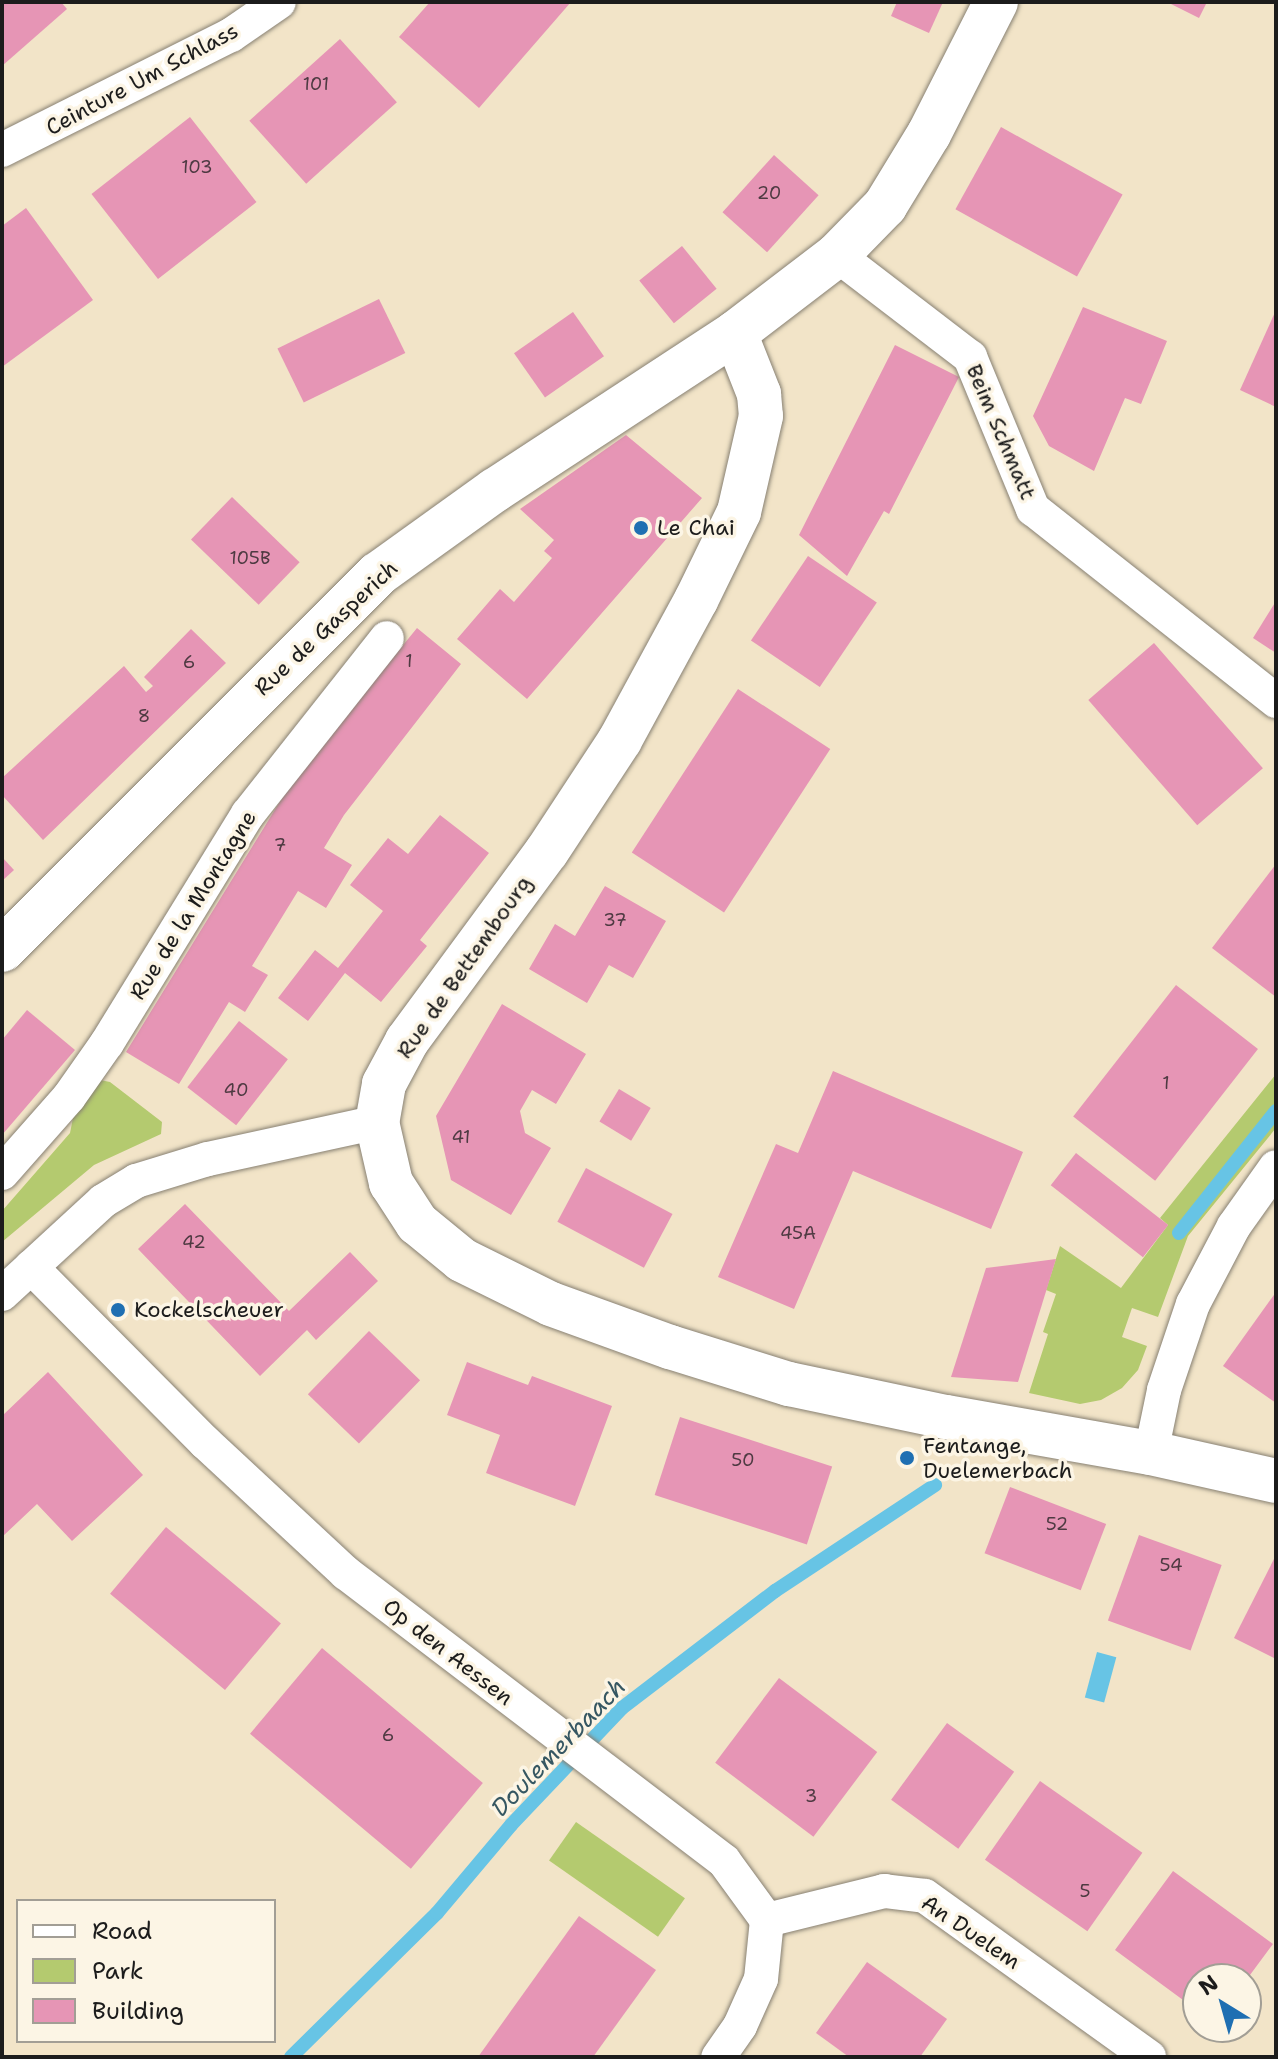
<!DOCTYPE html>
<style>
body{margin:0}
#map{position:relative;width:1278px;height:2059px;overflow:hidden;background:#f2e4c8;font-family:"Shantell Sans",sans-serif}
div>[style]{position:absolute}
.green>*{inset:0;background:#b4ca6f;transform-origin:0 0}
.water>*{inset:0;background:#67c4e5;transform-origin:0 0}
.stream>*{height:14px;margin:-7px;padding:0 7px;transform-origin:7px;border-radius:7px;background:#67c4e5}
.building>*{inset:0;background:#e695b5;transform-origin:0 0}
.roads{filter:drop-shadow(0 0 2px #878072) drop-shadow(0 0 2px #878072)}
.street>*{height:34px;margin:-17px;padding:0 17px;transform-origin:17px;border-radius:17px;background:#fff}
.secondary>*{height:44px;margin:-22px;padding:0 22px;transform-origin:22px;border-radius:22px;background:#fff}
.dots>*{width:22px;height:22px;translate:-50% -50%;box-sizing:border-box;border:4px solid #fcf5e5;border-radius:50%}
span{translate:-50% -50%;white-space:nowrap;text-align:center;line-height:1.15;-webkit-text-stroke:7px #fcf5e5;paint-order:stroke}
.number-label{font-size:18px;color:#4e3a42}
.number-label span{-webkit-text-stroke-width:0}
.street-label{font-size:22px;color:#1c1c1c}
.poi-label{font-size:22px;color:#1c1c1c}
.left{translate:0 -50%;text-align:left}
.water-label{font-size:24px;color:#365762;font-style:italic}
.frame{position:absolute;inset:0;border:4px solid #1c1c1c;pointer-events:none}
.legend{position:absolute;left:16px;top:1899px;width:260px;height:144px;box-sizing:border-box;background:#fcf5e5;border:2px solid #a29e95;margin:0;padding:10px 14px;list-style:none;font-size:24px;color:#1c1c1c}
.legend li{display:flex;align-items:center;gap:16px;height:40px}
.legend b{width:40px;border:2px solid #a29e95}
.north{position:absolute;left:1182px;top:1963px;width:80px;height:80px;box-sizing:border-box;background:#fcf5e5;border:2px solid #a29e95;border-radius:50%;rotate:323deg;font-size:22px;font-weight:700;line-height:32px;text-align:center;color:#1c1c1c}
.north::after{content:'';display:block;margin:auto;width:28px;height:36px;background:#1f6fb2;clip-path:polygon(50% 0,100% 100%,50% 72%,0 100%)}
</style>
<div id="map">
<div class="green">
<i style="clip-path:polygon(1276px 1074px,1276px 1128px,1188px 1236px,1158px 1317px,1132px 1308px,1122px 1337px,1147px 1346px,1138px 1370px,1122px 1388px,1101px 1400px,1080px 1404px,1029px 1393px,1048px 1334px,1043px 1332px,1056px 1294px,1046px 1290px,1060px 1246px,1121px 1288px,1168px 1225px,1160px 1218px)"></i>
<i style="clip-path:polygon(100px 1080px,110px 1082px,162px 1122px,161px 1134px,94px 1165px,2px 1242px,2px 1211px,70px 1133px,74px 1113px)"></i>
<i style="left:576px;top:1822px;width:133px;height:47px;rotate:35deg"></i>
</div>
<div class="water">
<i style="left:1097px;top:1652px;width:20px;height:47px;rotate:15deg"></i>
</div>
<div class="stream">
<i style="left:1179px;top:1233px;width:156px;rotate:-51.5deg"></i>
<i style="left:291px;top:2057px;width:205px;rotate:-44.6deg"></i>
<i style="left:437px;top:1913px;width:115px;rotate:-49.9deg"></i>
<i style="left:511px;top:1825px;width:161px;rotate:-46.5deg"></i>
<i style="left:622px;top:1708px;width:193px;rotate:-37.4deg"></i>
<i style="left:775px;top:1591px;width:192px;rotate:-33.5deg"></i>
</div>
<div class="building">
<i style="clip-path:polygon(2px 2px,61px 2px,67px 9px,2px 66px)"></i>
<i style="clip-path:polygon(430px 2px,571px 2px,479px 108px,399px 37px)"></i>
<i style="clip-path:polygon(897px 2px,943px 2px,929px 33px,891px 16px)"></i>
<i style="clip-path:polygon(1167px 2px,1207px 2px,1199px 18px)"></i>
<i style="left:340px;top:39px;width:85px;height:122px;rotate:48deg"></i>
<i style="left:190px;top:117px;width:108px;height:125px;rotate:52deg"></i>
<i style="left:1001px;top:127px;width:139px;height:94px;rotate:29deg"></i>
<i style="left:774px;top:155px;width:60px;height:77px;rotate:42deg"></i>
<i style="clip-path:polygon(26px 208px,93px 300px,2px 367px,2px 226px)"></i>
<i style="left:682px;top:246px;width:55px;height:55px;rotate:51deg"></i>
<i style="left:379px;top:299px;width:60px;height:113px;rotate:64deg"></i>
<i style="clip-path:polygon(1083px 307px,1167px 341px,1141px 404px,1125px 398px,1094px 471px,1049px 446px,1033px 416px)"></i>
<i style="clip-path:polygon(1276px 310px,1276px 407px,1240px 390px)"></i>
<i style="left:573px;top:312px;width:54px;height:72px;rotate:55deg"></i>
<i style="clip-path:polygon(895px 345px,959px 377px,889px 514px,884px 511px,847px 576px,799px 535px)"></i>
<i style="clip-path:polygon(626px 435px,702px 498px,527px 699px,457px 639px,500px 589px,514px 602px,552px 558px,544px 551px,554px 540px,520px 509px)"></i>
<i style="left:232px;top:497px;width:94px;height:59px;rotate:44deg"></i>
<i style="left:808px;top:556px;width:83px;height:102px;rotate:34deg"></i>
<i style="clip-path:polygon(1276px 601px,1276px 653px,1253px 638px)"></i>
<i style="clip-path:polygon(417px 628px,461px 664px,344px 815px,324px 848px,352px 865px,326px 908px,298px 891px,252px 966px,268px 975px,245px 1012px,229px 1002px,179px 1084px,126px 1052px,292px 782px)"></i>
<i style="clip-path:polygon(191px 629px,226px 663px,43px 840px,2px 795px,2px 778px,124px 666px,146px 692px,153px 686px,144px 677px)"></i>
<i style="left:1154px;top:643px;width:166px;height:87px;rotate:49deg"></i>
<i style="left:738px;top:689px;width:110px;height:195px;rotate:33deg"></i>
<i style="clip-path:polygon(440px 815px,489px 853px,420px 940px,427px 946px,381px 1002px,345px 973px,308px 1021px,278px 998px,315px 950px,338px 968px,383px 911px,350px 885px,388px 838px,408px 854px)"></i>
<i style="clip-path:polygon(2px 857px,14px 870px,2px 881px)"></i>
<i style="clip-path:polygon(1276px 864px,1276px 997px,1212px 948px)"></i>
<i style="clip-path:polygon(605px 886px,666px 921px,633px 978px,609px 965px,587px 1003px,529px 969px,555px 924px,575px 936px)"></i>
<i style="left:1176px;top:985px;width:104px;height:167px;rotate:38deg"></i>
<i style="clip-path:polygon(502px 1004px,586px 1054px,556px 1104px,532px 1090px,520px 1111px,525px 1133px,551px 1148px,511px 1215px,451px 1180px,436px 1116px)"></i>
<i style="clip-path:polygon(27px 1010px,75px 1050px,2px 1135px,2px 1040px)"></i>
<i style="left:239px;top:1021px;width:62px;height:84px;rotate:38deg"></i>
<i style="clip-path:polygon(833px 1071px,1023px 1152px,991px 1229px,853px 1171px,794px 1309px,718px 1277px,776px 1144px,798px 1153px)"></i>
<i style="left:619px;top:1089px;width:37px;height:38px;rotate:31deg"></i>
<i style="left:1076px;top:1153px;width:117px;height:41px;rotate:38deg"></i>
<i style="left:586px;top:1168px;width:98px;height:61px;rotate:28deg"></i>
<i style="clip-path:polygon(185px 1204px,289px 1311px,350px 1252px,378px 1281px,316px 1340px,307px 1330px,260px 1376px,138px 1249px)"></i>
<i style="clip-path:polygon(1056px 1259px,1018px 1382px,951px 1377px,986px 1268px)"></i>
<i style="clip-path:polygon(1276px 1292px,1276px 1403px,1223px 1366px)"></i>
<i style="left:369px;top:1331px;width:71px;height:88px;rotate:44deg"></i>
<i style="clip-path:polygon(467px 1362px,528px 1385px,532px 1376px,612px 1406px,575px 1506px,486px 1473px,500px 1435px,447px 1415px)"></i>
<i style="clip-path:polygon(48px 1372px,143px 1475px,72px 1541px,37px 1504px,2px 1537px,2px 1416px)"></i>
<i style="left:680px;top:1417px;width:160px;height:82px;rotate:18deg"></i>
<i style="left:1010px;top:1487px;width:103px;height:71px;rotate:21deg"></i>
<i style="left:166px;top:1527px;width:150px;height:87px;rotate:40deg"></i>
<i style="left:1139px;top:1535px;width:88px;height:91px;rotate:20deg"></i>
<i style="clip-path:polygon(1276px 1555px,1276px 1659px,1234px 1638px)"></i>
<i style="left:322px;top:1648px;width:210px;height:112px;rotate:40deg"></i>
<i style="left:779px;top:1678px;width:123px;height:106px;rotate:37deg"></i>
<i style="left:947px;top:1723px;width:83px;height:95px;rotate:36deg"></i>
<i style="left:1040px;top:1781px;width:125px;height:96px;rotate:35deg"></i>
<i style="clip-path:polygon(1173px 1871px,1273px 1944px,1247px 1979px,1198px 1979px,1198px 2011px,1115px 1950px)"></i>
<i style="clip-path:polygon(579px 1916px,656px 1970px,593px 2057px,478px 2057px)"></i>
<i style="clip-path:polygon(867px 1962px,947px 2019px,920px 2057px,849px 2057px,816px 2033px)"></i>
</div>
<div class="roads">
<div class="street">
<i style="left:2px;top:150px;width:256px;rotate:-26.7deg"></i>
<i style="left:231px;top:35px;width:58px;rotate:-34.5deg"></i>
<i style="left:837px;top:255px;width:168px;rotate:37.5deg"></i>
<i style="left:970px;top:357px;width:165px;rotate:67.5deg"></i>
<i style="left:1033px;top:509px;width:310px;rotate:38.3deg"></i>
<i style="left:2px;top:1173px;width:101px;rotate:-48.6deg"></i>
<i style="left:69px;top:1097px;width:66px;rotate:-54.9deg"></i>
<i style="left:107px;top:1043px;width:269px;rotate:-58.4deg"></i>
<i style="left:248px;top:814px;width:224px;rotate:-51.7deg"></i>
<i style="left:31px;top:1267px;width:248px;rotate:45.2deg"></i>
<i style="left:206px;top:1443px;width:191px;rotate:42.9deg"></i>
<i style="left:346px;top:1573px;width:475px;rotate:37.3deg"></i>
<i style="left:724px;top:1861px;width:73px;rotate:53.9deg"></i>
<i style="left:767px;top:1920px;width:59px;rotate:95.8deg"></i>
<i style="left:761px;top:1979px;width:51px;rotate:114.1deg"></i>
<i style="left:740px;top:2026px;width:38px;rotate:125deg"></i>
<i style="left:2px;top:1294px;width:137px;rotate:-42.6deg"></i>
<i style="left:103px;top:1201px;width:39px;rotate:-31deg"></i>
<i style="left:136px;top:1181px;width:75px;rotate:-17deg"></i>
<i style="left:208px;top:1159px;width:173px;rotate:-12.3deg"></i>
<i style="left:1151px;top:1453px;width:64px;rotate:-78.3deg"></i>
<i style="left:1164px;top:1390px;width:91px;rotate:-71.4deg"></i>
<i style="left:1193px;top:1304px;width:88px;rotate:-62.3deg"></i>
<i style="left:1234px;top:1226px;width:72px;rotate:-54.6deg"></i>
<i style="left:767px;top:1920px;width:121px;rotate:-13.9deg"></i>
<i style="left:884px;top:1891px;width:41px;rotate:7deg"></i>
<i style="left:925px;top:1896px;width:276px;rotate:35.7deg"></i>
</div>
<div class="secondary">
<i style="left:735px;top:333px;width:66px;rotate:68.5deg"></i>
<i style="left:759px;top:394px;width:22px;rotate:85deg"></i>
<i style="left:761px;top:416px;width:98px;rotate:102.9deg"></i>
<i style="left:739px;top:512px;width:98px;rotate:116deg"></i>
<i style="left:696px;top:600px;width:159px;rotate:118.5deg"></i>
<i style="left:620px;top:740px;width:133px;rotate:123.3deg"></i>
<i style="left:547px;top:851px;width:236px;rotate:126.4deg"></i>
<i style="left:407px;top:1041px;width:49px;rotate:118.1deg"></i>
<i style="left:384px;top:1084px;width:39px;rotate:100deg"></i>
<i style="left:377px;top:1122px;width:63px;rotate:77.1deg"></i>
<i style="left:391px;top:1183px;width:48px;rotate:57deg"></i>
<i style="left:417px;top:1223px;width:58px;rotate:39.4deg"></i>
<i style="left:462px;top:1260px;width:99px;rotate:26.3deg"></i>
<i style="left:551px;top:1304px;width:127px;rotate:19.9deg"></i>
<i style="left:670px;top:1347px;width:125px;rotate:17.3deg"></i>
<i style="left:789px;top:1384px;width:160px;rotate:11.9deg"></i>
<i style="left:946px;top:1417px;width:208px;rotate:10deg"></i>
<i style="left:1151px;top:1453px;width:128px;rotate:12.6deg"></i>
<i style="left:2px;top:950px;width:532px;rotate:-45deg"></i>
<i style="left:378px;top:574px;width:144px;rotate:-35.7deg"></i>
<i style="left:495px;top:490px;width:287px;rotate:-33.2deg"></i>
<i style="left:735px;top:333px;width:128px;rotate:-37.4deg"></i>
<i style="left:837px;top:255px;width:69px;rotate:-45.6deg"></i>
<i style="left:885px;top:206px;width:84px;rotate:-58.6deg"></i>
<i style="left:929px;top:134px;width:148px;rotate:-63.1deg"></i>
</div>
</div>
<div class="dots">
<i style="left:641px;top:528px;background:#1f6fb2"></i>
<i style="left:118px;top:1310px;background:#1f6fb2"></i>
<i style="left:907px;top:1458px;background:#1f6fb2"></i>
</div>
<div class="number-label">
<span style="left:316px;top:84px">101</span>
<span style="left:197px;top:167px">103</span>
<span style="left:769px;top:193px">20</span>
<span style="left:250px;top:558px">105B</span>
<span style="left:409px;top:661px">1</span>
<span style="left:189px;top:662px">6</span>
<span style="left:144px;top:716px">8</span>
<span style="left:280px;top:845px">7</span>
<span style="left:615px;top:920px">37</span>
<span style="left:1166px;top:1083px">1</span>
<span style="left:236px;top:1090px">40</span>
<span style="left:461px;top:1137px">41</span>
<span style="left:798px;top:1233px">45A</span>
<span style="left:194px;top:1242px">42</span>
<span style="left:743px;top:1460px">50</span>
<span style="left:1057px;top:1524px">52</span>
<span style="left:1171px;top:1565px">54</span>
<span style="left:388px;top:1735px">6</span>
<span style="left:811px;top:1796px">3</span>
<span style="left:1085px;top:1891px">5</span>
</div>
<div class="street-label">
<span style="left:142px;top:79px;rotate:-28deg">Ceinture Um Schlass</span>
<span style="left:1001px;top:432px;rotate:67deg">Beim Schmatt</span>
<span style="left:326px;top:628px;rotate:-43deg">Rue de Gasperich</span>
<span style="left:193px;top:905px;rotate:-58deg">Rue de la Montagne</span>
<span style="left:464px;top:967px;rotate:-55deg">Rue de Bettembourg</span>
<span style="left:448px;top:1652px;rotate:38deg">Op den Aessen</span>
<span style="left:971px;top:1932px;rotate:34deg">An Duelem</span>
</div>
<div class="poi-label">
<span class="left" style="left:657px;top:528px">Le Chai</span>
<span class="left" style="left:134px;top:1310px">Kockelscheuer</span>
<span class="left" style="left:923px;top:1458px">Fentange,<br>Duelemerbach</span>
</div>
<div class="water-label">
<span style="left:559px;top:1748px;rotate:-46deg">Doulemerbaach</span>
</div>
<div class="frame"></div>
<ul class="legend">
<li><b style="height:10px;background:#fff"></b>Road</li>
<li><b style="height:22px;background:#b4ca6f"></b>Park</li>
<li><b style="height:22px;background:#e695b5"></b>Building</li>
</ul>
<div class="north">N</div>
</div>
